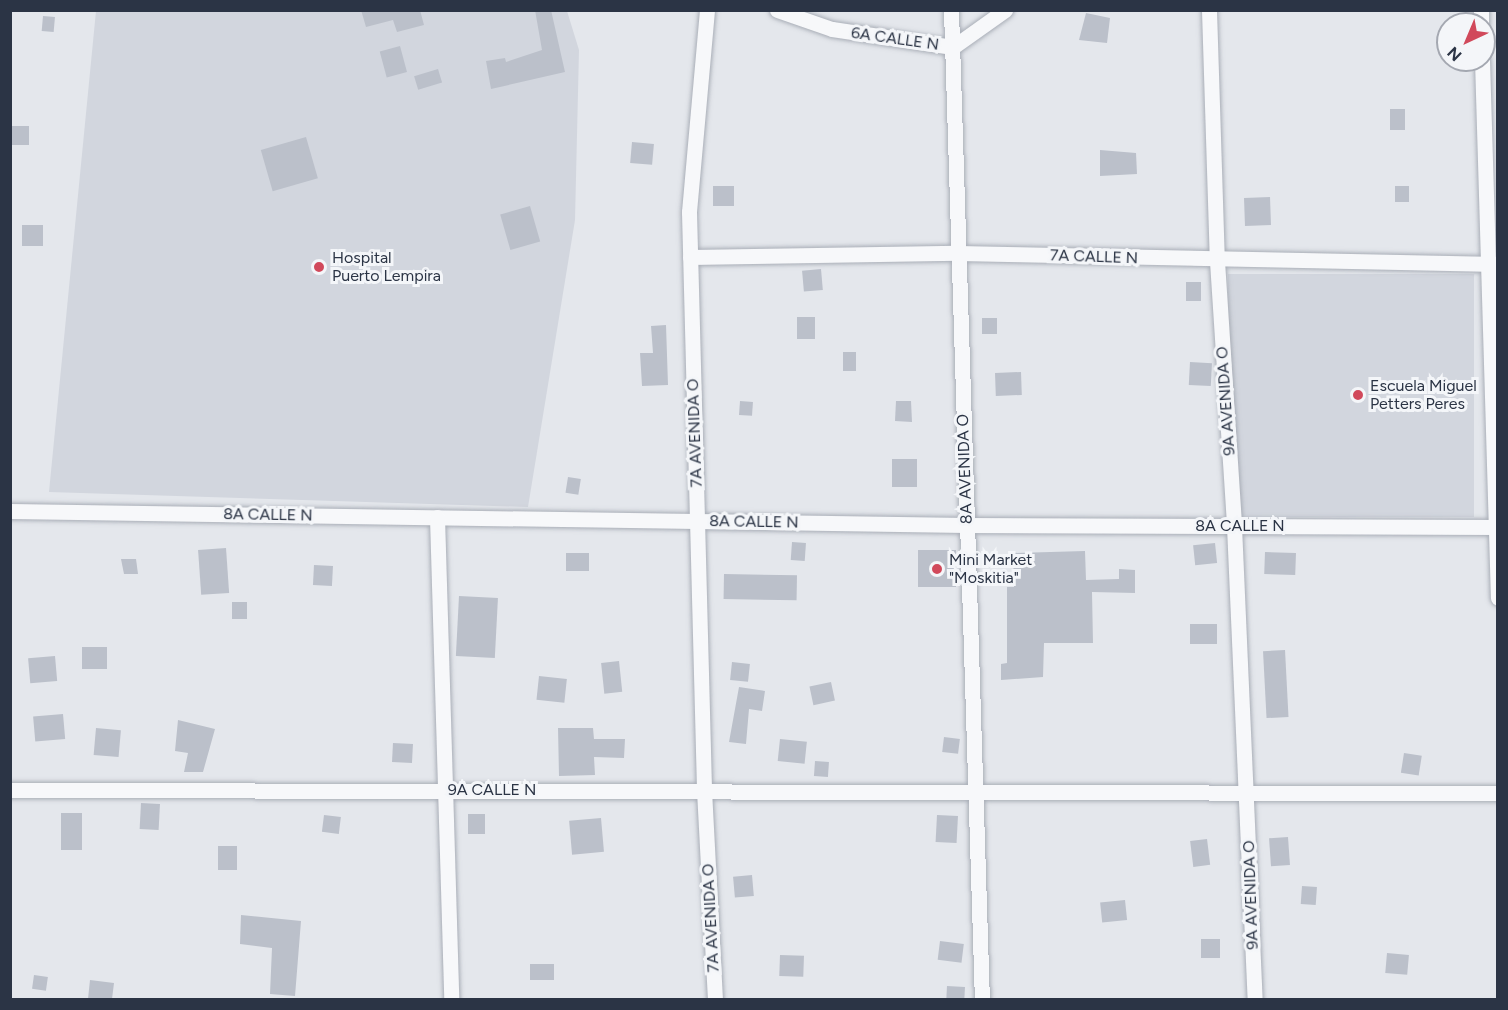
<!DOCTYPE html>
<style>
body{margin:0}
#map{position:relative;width:1508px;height:1010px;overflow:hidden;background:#e4e7ec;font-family:Figtree,sans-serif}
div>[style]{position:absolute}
.built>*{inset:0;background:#d2d6de;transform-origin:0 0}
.building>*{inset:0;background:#bbc0ca;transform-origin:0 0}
.roads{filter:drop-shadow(0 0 2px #a9aeb7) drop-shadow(0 0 2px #a9aeb7)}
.minor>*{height:15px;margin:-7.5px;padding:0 7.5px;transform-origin:7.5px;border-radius:7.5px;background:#f7f8fa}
.dots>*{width:16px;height:16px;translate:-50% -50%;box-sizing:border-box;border:3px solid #f4f6f9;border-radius:50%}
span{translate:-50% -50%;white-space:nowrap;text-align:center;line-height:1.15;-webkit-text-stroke:6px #f4f6f9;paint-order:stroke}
.street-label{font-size:16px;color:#2b3445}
.poi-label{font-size:16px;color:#2b3445}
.left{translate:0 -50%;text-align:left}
.frame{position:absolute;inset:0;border:12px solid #2b3445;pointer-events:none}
.north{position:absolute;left:1436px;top:12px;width:60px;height:60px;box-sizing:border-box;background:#f4f6f9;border:2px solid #a4a8b1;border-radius:50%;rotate:224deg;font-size:16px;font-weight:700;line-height:24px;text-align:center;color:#2b3445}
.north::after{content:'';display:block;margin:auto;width:21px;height:27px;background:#d1495b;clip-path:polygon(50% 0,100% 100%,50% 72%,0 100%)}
</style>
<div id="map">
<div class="built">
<i style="clip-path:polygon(96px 11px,567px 11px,579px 50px,575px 220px,528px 507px,49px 492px)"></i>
<i style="left:1228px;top:274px;width:246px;height:243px"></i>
</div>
<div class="building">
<i style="clip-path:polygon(361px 10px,420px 10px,424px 25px,397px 32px,393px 20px,366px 27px)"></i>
<i style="clip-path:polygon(535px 10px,551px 10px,565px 72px,491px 89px,486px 61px,505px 58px,506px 62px,542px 50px)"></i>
<i style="clip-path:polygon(1086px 13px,1110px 18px,1107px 43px,1079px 40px)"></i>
<i style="left:43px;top:16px;width:12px;height:15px;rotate:5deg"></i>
<i style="left:400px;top:46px;width:27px;height:21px;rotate:75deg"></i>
<i style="left:438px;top:69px;width:14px;height:25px;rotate:73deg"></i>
<i style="left:1390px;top:109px;width:15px;height:21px"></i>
<i style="left:10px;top:126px;width:19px;height:19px"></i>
<i style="left:306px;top:137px;width:43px;height:47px;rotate:74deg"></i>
<i style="left:632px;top:142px;width:22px;height:21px;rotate:5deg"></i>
<i style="clip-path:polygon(1100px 150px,1136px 153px,1137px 174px,1100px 176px)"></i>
<i style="left:713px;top:186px;width:21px;height:20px"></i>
<i style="left:1409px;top:186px;width:16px;height:14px;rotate:90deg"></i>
<i style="left:1270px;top:197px;width:28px;height:26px;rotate:88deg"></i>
<i style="left:530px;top:206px;width:37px;height:31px;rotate:74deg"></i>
<i style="left:22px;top:225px;width:21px;height:21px"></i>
<i style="left:821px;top:269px;width:21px;height:19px;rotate:85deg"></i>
<i style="left:1186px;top:282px;width:15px;height:19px"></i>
<i style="left:797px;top:317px;width:18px;height:22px"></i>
<i style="left:982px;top:318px;width:15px;height:16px"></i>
<i style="clip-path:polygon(666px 325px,668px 385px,642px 386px,640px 353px,653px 353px,651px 326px)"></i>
<i style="left:843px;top:352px;width:13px;height:19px"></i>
<i style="left:1190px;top:362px;width:22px;height:23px;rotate:3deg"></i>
<i style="left:1021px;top:372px;width:23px;height:26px;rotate:88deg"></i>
<i style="left:740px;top:401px;width:13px;height:14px;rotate:4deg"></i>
<i style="clip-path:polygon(896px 401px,911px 401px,912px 422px,895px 421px)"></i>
<i style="left:892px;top:459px;width:25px;height:28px"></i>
<i style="left:568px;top:477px;width:13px;height:16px;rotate:9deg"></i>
<i style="left:792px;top:542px;width:14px;height:18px;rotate:4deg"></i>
<i style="left:1215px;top:543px;width:20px;height:22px;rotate:84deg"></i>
<i style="left:226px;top:548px;width:45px;height:28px;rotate:86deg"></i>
<i style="left:918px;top:550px;width:38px;height:37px"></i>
<i style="clip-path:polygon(1085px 551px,1086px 580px,1119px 579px,1119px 569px,1135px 570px,1135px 593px,1092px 592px,1093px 643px,1044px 643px,1043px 677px,1001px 680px,1001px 664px,1007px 663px,1007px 587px,1014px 587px,1013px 553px)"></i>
<i style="left:1265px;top:552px;width:31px;height:22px;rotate:2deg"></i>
<i style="left:566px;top:553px;width:23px;height:18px"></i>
<i style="clip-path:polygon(121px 559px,136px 559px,138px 574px,124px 574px)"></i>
<i style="left:314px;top:565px;width:19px;height:20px;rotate:3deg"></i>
<i style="left:724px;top:574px;width:73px;height:25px;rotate:1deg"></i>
<i style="left:459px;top:596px;width:39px;height:60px;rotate:3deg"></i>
<i style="left:232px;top:602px;width:15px;height:17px"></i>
<i style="left:1190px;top:624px;width:27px;height:20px"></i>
<i style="left:82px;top:647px;width:25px;height:22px"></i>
<i style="left:1285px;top:650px;width:67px;height:22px;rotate:87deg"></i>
<i style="left:55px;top:656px;width:25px;height:27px;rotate:85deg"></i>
<i style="left:619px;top:661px;width:31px;height:18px;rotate:84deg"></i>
<i style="left:732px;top:662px;width:18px;height:18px;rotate:6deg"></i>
<i style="left:539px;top:676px;width:28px;height:24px;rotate:6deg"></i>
<i style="left:831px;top:682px;width:19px;height:22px;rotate:78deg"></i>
<i style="clip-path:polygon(739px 687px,765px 691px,762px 711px,749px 709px,746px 744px,729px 742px)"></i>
<i style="left:63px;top:714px;width:25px;height:30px;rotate:85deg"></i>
<i style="clip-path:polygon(178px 720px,215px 729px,203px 772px,184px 772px,188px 753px,175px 751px)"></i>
<i style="left:96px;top:728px;width:25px;height:27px;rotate:5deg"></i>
<i style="clip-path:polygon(558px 728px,593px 728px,594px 739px,625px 739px,624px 758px,594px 757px,595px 775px,559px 776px)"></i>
<i style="left:944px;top:737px;width:16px;height:15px;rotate:7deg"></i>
<i style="left:780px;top:739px;width:27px;height:22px;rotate:6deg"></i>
<i style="left:393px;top:743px;width:20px;height:19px;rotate:3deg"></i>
<i style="left:1404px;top:753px;width:18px;height:20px;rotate:9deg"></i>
<i style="left:815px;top:761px;width:14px;height:15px;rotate:4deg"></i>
<i style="left:141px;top:803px;width:19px;height:26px;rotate:3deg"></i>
<i style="left:61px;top:813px;width:21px;height:37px"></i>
<i style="left:468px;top:814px;width:17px;height:20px"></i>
<i style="left:324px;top:815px;width:17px;height:17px;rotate:7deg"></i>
<i style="left:937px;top:815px;width:21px;height:27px;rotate:3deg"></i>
<i style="left:601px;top:818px;width:34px;height:32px;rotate:85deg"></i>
<i style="left:1288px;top:837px;width:28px;height:19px;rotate:86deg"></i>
<i style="left:1207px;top:839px;width:26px;height:17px;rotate:83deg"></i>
<i style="left:218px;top:846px;width:19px;height:24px"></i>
<i style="left:752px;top:875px;width:21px;height:19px;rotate:85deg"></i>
<i style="left:1302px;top:886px;width:15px;height:18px;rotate:4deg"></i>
<i style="left:1125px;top:900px;width:20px;height:25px;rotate:84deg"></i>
<i style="clip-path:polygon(241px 915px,301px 921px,295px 996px,270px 994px,272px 948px,240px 944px)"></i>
<i style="left:1201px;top:939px;width:19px;height:19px"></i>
<i style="left:940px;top:941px;width:24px;height:19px;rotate:7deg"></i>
<i style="left:1387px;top:953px;width:22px;height:20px;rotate:5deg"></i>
<i style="left:780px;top:955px;width:24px;height:21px;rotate:2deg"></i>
<i style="left:530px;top:964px;width:24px;height:16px"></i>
<i style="left:34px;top:975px;width:14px;height:14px;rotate:8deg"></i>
<i style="clip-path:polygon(90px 980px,114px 983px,112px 999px,88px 999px)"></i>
<i style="left:947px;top:986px;width:18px;height:13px;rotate:3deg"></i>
</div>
<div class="roads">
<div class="minor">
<i style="left:707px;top:10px;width:203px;rotate:95.1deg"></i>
<i style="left:689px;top:212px;width:578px;rotate:88.51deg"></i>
<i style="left:704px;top:790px;width:210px;rotate:87deg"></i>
<i style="left:777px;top:10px;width:58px;rotate:19.1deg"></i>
<i style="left:832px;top:29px;width:122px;rotate:8.5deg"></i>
<i style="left:953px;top:47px;width:64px;rotate:-35.4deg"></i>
<i style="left:951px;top:10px;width:990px;rotate:88.21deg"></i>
<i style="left:1209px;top:10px;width:251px;rotate:88.2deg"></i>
<i style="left:1217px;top:261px;width:266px;rotate:86.3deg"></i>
<i style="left:1234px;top:526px;width:474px;rotate:87.5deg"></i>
<i style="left:1481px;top:10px;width:14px;rotate:90deg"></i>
<i style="left:1482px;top:60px;width:538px;rotate:88.3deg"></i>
<i style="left:690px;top:257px;width:268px;rotate:-0.9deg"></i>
<i style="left:958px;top:253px;width:540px;rotate:1.17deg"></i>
<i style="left:10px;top:511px;width:956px;rotate:0.84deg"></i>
<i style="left:966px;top:525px;width:532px;rotate:0.22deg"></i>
<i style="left:437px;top:517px;width:483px;rotate:88.3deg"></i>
<i style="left:10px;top:790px;width:1488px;rotate:0.12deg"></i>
</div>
</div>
<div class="dots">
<i style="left:319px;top:267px;background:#d1495b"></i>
<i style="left:1358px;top:395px;background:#d1495b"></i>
<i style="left:937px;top:569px;background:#d1495b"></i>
</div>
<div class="street-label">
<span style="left:895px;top:39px;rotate:8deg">6A CALLE N</span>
<span style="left:1094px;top:257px;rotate:2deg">7A CALLE N</span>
<span style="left:1226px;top:401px;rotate:-94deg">9A AVENIDA O</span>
<span style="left:695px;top:433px;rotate:-92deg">7A AVENIDA O</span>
<span style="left:965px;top:469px;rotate:-92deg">8A AVENIDA O</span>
<span style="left:268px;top:515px;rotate:1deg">8A CALLE N</span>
<span style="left:754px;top:522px;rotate:1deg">8A CALLE N</span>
<span style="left:1240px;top:526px">8A CALLE N</span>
<span style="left:492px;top:790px">9A CALLE N</span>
<span style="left:1251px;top:895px;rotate:-92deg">9A AVENIDA O</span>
<span style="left:711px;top:918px;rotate:-93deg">7A AVENIDA O</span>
</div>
<div class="poi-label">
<span class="left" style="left:332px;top:267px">Hospital<br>Puerto Lempira</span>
<span class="left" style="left:1370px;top:395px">Escuela Miguel<br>Petters Peres</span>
<span class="left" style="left:949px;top:569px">Mini Market<br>"Moskitia"</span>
</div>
<div class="frame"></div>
<div class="north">N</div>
</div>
